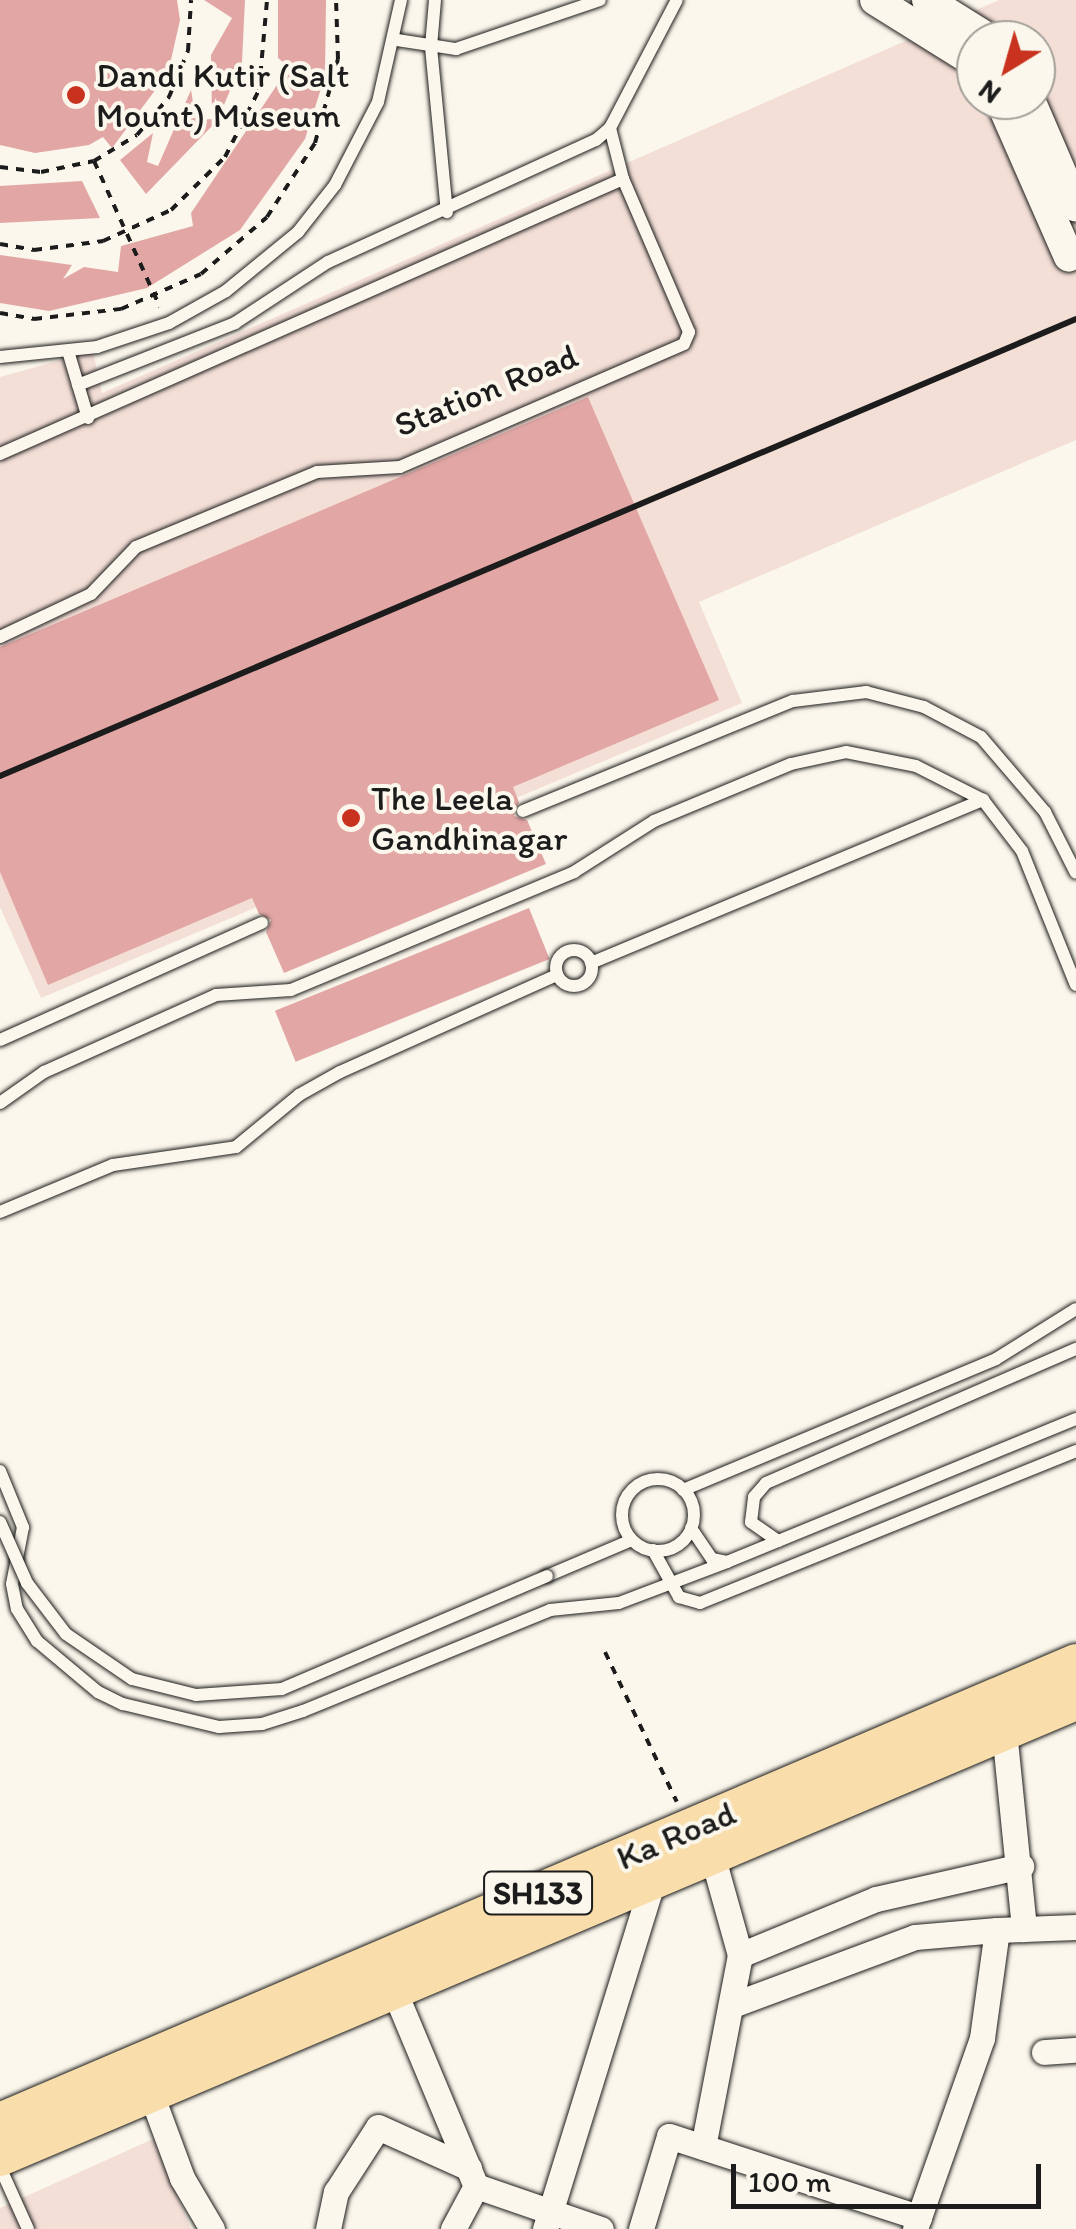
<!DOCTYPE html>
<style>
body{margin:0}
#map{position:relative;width:1076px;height:2229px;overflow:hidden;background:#fbf7ec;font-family:Itim,sans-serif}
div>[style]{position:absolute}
.built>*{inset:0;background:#f4dfd7}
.building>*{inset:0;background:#e2a7a5;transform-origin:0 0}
.path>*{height:4px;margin-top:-2px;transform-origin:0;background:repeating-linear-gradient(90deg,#1c1c1c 0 8px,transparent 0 16px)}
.roads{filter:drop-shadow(0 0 2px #1c1c1c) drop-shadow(0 0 2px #1c1c1c)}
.service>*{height:12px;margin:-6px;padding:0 6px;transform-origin:6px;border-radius:6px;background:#fbf7ec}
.service>.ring{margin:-6px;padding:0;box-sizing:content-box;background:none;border:12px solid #fbf7ec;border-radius:50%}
.minor>*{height:25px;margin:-12.5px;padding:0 12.5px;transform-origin:12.5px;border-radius:12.5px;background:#fbf7ec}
.tertiary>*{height:30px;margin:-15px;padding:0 15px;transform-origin:15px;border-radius:15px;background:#fbf7ec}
.primary>*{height:38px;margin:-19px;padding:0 19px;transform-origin:19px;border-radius:19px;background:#f9deab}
.rail>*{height:6px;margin:-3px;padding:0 3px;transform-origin:3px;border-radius:3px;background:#1c1c1c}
.bridges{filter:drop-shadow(0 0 2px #1c1c1c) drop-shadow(0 0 2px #1c1c1c)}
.service-bridge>*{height:12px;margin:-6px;padding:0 6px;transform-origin:6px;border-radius:6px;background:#fbf7ec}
.dots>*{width:28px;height:28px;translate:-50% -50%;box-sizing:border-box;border:5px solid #fbf7ec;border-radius:50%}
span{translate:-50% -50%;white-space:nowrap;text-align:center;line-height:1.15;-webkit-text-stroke:8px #fbf7ec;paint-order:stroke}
.shield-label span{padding:2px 8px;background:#fbf7ec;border:2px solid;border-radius:8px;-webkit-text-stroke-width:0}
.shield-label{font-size:32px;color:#1c1c1c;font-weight:700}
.poi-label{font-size:35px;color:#1c1c1c}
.left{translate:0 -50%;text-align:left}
.street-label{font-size:35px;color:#1c1c1c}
.north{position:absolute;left:956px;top:20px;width:100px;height:100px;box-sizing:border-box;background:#fbf7ec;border:2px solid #a29f99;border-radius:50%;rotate:217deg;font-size:28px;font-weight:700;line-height:40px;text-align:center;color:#1c1c1c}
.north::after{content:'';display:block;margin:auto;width:35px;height:45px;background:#c8321e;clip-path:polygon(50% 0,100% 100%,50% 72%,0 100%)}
.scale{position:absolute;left:731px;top:2164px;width:310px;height:45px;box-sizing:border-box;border:5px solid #1c1c1c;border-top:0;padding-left:12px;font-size:30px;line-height:35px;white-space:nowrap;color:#1c1c1c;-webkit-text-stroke:8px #fbf7ec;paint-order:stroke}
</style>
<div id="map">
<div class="built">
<i style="clip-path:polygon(evenodd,999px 0,1076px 0,1076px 440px,699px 602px,742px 703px,41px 998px,0 907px,0 377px,93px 351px,102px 393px,999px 0,976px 40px,1036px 40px,1036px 100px,976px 100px,976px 40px)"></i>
<i style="clip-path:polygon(153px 2139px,191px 2229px,0 2229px,0 2208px)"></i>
</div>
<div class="building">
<i style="clip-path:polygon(0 0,177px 0,180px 20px,168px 73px,112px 148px,103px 137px,89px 145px,35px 153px,0 145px)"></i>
<i style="clip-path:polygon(204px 0,245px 0,242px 62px,213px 131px,213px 125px,146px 194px,120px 160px,153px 133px,147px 162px,158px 166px,191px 90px,196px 120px,212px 119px,211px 55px,232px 18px)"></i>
<i style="clip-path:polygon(278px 0,326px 0,325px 76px,305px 139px,240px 230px,147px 288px,49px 311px,0 303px,0 255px,72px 265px,63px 279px,84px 267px,118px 272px,121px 246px,193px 226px,191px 213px,289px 67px,278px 58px)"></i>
<i style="clip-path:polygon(82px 181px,100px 218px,0 223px,0 186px)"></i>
<i style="clip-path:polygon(588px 397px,719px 700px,513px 787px,519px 802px,514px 816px,527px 820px,546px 864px,284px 973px,266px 932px,271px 920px,259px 914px,252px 898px,48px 985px,0 872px,0 647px)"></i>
<i style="left:529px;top:908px;width:55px;height:274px;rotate:68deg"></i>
</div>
<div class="path">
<i style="left:94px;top:161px;width:160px;rotate:65.7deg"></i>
<i style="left:0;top:167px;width:41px;rotate:7deg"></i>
<i style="left:41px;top:172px;width:54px;rotate:-11.7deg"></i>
<i style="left:94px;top:161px;width:50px;rotate:-31.2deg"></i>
<i style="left:137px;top:135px;width:50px;rotate:-49.9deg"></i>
<i style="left:169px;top:97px;width:50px;rotate:-67.6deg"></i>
<i style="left:188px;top:51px;width:51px;rotate:-86.6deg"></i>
<i style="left:0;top:244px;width:35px;rotate:10deg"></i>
<i style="left:34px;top:250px;width:70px;rotate:-7.4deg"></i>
<i style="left:103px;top:241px;width:75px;rotate:-24.5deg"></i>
<i style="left:171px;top:210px;width:76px;rotate:-44.5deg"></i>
<i style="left:225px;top:157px;width:75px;rotate:-63.1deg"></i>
<i style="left:259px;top:90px;width:90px;rotate:-84.9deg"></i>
<i style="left:0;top:313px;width:35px;rotate:10deg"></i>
<i style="left:34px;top:319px;width:88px;rotate:-6.6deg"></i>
<i style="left:121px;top:309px;width:87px;rotate:-23.6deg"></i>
<i style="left:201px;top:274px;width:87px;rotate:-40.8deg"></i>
<i style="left:267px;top:217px;width:88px;rotate:-57deg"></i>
<i style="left:315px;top:143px;width:87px;rotate:-74.7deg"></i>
<i style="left:338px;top:59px;width:59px;rotate:-91.9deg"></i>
<i style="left:605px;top:1652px;width:166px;rotate:64.4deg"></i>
</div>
<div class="roads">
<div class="service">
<i style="left:435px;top:0;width:47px;rotate:94.9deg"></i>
<i style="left:431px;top:47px;width:166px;rotate:84.5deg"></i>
<i style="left:397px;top:40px;width:60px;rotate:8.7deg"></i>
<i style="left:456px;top:49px;width:152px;rotate:-18.8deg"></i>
<i style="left:68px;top:351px;width:70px;rotate:73.4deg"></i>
<i style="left:0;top:357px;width:98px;rotate:-5.9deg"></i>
<i style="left:97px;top:347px;width:76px;rotate:-18.4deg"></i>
<i style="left:169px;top:323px;width:65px;rotate:-29.3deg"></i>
<i style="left:226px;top:291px;width:93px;rotate:-39.3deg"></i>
<i style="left:298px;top:232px;width:60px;rotate:-51.8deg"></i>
<i style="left:335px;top:185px;width:93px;rotate:-62.6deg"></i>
<i style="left:378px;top:102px;width:105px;rotate:-77.3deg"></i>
<i style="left:78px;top:385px;width:169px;rotate:-21.5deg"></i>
<i style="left:235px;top:323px;width:111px;rotate:-33.3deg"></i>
<i style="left:328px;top:262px;width:294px;rotate:-24.5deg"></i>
<i style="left:596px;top:140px;width:18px;rotate:-41deg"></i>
<i style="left:610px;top:128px;width:144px;rotate:-62.4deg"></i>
<i style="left:0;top:454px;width:681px;rotate:-23.82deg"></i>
<i style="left:0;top:637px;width:101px;rotate:-25.3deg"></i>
<i style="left:91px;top:594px;width:65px;rotate:-46.2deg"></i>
<i style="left:136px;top:547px;width:196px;rotate:-22.5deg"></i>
<i style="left:317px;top:472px;width:83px;rotate:-3.4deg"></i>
<i style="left:400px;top:467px;width:309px;rotate:-23.4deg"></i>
<i style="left:684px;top:344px;width:13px;rotate:-67deg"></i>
<i style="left:689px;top:332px;width:167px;rotate:-113.3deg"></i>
<i style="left:623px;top:179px;width:53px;rotate:-104.3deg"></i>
<i style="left:523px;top:811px;width:292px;rotate:-22.2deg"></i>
<i style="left:793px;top:701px;width:74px;rotate:-7deg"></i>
<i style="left:866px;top:692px;width:60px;rotate:14.5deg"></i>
<i style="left:924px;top:707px;width:64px;rotate:27.8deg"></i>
<i style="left:981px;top:737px;width:99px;rotate:49.5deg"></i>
<i style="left:1045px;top:812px;width:68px;rotate:63.1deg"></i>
<i class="ring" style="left:556px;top:950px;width:24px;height:24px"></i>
<i style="left:591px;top:963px;width:425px;rotate:-22.6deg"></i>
<i style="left:0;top:1040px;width:287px;rotate:-24.1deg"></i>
<i style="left:0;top:1103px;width:54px;rotate:-35.2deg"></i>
<i style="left:44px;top:1072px;width:188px;rotate:-24.1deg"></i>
<i style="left:216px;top:995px;width:75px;rotate:-3.8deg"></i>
<i style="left:291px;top:990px;width:307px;rotate:-22.6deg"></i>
<i style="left:574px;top:872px;width:95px;rotate:-32.5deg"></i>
<i style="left:654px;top:821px;width:148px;rotate:-22.6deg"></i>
<i style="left:791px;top:764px;width:56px;rotate:-12.3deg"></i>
<i style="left:846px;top:752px;width:71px;rotate:11.3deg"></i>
<i style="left:916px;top:766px;width:75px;rotate:26.9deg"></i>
<i style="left:983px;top:800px;width:64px;rotate:52.6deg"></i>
<i style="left:1022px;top:851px;width:144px;rotate:68.1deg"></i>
<i style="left:0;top:1212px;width:122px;rotate:-22.6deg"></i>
<i style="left:113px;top:1165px;width:124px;rotate:-8.3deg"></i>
<i style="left:236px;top:1147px;width:82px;rotate:-39.5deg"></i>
<i style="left:299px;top:1095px;width:47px;rotate:-29.3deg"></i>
<i style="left:340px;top:1072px;width:238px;rotate:-24.1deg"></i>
<i style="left:0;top:1471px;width:61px;rotate:67.7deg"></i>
<i style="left:23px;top:1527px;width:58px;rotate:100.9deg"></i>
<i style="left:12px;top:1584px;width:25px;rotate:79deg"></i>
<i style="left:17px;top:1609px;width:38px;rotate:58deg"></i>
<i style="left:37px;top:1641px;width:80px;rotate:39.9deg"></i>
<i style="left:98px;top:1692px;width:28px;rotate:26deg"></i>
<i style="left:123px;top:1704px;width:99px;rotate:13.5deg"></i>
<i style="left:219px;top:1727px;width:43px;rotate:-4deg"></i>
<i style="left:262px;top:1724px;width:43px;rotate:-17.6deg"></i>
<i style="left:303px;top:1711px;width:267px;rotate:-22.2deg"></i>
<i style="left:550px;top:1610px;width:69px;rotate:-5.8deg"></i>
<i style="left:619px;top:1603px;width:116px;rotate:-20.8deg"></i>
<i class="ring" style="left:622px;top:1479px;width:60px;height:60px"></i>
<i style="left:683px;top:1490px;width:339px;rotate:-22.7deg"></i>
<i style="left:996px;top:1359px;width:94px;rotate:-32deg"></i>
<i style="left:691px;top:1528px;width:37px;rotate:56deg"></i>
<i style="left:712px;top:1559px;width:15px;rotate:11deg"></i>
<i style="left:727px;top:1562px;width:377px;rotate:-22.3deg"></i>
<i style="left:778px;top:1541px;width:33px;rotate:-145deg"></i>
<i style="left:751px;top:1522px;width:25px;rotate:-83deg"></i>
<i style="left:754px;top:1497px;width:18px;rotate:-49deg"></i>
<i style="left:766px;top:1483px;width:338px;rotate:-23.4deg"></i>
<i style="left:653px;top:1550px;width:54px;rotate:61deg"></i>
<i style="left:679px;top:1597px;width:22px;rotate:16deg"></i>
<i style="left:700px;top:1603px;width:406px;rotate:-22deg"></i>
<i style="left:547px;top:1576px;width:92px;rotate:-23deg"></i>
<i style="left:0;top:2167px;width:68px;rotate:65.7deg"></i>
</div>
<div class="minor">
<i style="left:1004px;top:1731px;width:199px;rotate:84.2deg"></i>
<i style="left:740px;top:1955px;width:147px;rotate:-22.4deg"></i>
<i style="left:876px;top:1899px;width:149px;rotate:-12.8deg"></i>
<i style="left:388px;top:1976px;width:228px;rotate:67.3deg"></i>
<i style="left:476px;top:2186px;width:132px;rotate:19deg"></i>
<i style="left:735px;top:2004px;width:192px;rotate:-20.4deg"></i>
<i style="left:915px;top:1937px;width:82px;rotate:-4.9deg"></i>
<i style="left:1044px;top:2052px;width:32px;rotate:-4deg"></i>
<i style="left:151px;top:2094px;width:90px;rotate:69.7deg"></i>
<i style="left:182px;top:2178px;width:59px;rotate:59.5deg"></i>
<i style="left:703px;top:2147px;width:196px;rotate:-79.1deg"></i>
<i style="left:740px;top:1955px;width:104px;rotate:-105.6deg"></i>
<i style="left:919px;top:2217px;width:190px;rotate:-70.6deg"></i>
<i style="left:982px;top:2038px;width:109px;rotate:-82.1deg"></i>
<i style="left:997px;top:1930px;width:79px;rotate:-2.2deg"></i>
<i style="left:328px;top:2229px;width:38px;rotate:-78deg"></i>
<i style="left:336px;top:2192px;width:77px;rotate:-57.1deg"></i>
<i style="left:378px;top:2127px;width:100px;rotate:24.3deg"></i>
<i style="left:453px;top:2229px;width:49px;rotate:-61.9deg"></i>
<i style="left:545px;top:2229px;width:365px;rotate:-72.8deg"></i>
<i style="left:641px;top:2229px;width:97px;rotate:-73.2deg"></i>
<i style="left:669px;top:2136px;width:263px;rotate:18deg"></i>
<i style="left:919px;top:2217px;width:13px;rotate:108deg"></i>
</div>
<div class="tertiary">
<i style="left:875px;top:0;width:119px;rotate:32deg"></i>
<i style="left:927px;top:0;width:75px;rotate:32deg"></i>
<i style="left:1000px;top:100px;width:171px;rotate:66.3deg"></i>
<i style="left:1030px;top:100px;width:116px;rotate:66.7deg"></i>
</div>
<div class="primary">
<i style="left:0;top:2122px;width:1170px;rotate:-23.1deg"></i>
<i style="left:0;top:2157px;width:1169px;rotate:-22.97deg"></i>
</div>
</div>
<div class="rail">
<i style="left:0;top:776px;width:1169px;rotate:-23.01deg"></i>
</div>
<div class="bridges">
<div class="service-bridge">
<i style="left:0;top:1522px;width:67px;rotate:66.1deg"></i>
<i style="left:27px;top:1583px;width:64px;rotate:52.6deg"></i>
<i style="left:66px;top:1634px;width:80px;rotate:34.3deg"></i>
<i style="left:132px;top:1679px;width:66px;rotate:14deg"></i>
<i style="left:196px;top:1695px;width:86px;rotate:-4deg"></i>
<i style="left:282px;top:1689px;width:288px;rotate:-23.1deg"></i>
</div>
</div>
<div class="dots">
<i style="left:76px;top:95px;background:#c8321e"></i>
<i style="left:351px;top:818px;background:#c8321e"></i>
</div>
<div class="shield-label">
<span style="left:538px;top:1893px">SH133</span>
</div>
<div class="poi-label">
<span class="left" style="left:96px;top:95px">Dandi Kutir (Salt<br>Mount) Museum</span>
<span class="left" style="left:371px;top:818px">The Leela<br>Gandhinagar</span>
</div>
<div class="street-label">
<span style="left:486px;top:390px;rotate:-22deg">Station Road</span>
<span style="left:676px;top:1835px;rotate:-23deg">Ka Road</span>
</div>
<div class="north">N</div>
<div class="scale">100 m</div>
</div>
